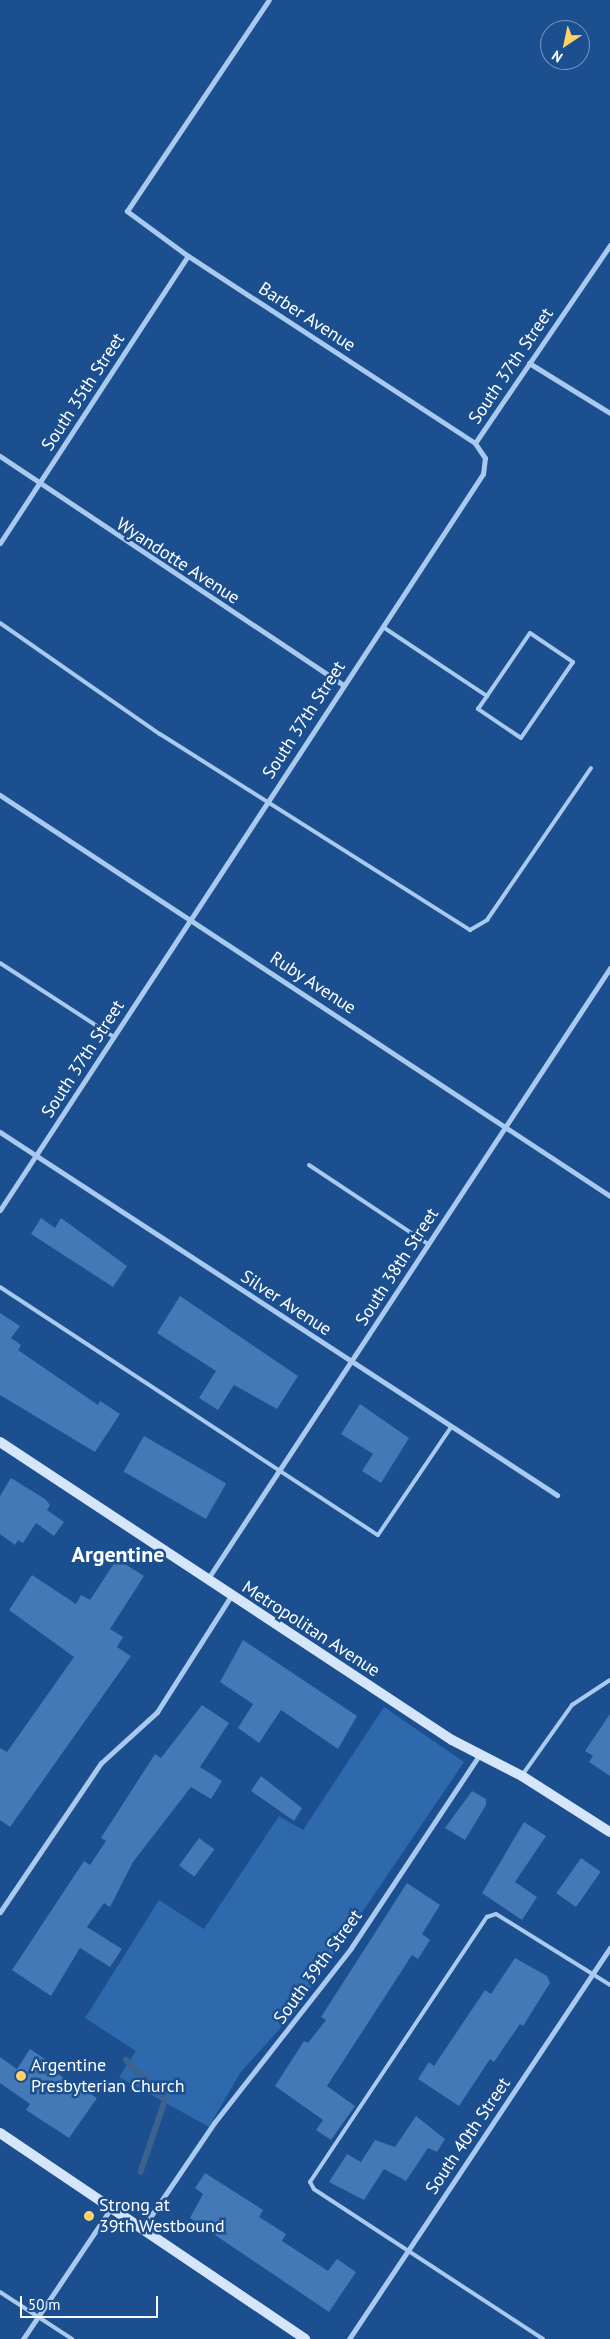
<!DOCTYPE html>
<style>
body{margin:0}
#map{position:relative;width:610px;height:2339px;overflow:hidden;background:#1b4f8f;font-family:"PT Sans",sans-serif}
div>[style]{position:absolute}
.green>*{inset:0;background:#2e69ad}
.stream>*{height:5.5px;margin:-2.75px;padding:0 2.75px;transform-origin:2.75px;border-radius:2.75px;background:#3c6290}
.building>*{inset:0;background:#4478b7;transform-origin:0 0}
.lane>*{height:4px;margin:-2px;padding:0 2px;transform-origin:2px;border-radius:2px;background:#a9c9ee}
.street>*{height:5px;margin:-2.5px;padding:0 2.5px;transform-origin:2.5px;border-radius:2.5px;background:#a9c9ee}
.secondary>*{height:10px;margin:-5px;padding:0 5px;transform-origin:5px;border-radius:5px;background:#d6e6fa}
.dots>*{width:14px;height:14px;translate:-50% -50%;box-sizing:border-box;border:2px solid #1b4f8f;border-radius:50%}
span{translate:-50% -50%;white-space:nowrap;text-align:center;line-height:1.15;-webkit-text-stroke:5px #1b4f8f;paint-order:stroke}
.street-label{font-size:18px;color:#fff}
.poi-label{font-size:18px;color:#fff}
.left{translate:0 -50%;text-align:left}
.district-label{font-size:22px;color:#fff;font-weight:700}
.north{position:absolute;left:540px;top:20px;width:50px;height:50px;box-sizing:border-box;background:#1b4f8f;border:1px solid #7695bc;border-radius:50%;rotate:214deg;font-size:14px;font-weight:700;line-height:20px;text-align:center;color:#fff}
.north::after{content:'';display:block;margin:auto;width:18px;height:22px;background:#ffd166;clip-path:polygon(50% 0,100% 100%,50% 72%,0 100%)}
.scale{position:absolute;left:20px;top:2296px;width:138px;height:22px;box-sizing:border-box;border:2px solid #fff;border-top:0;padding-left:6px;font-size:15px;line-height:18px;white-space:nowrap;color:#fff;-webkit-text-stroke:4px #1b4f8f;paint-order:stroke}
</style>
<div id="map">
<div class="green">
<i style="clip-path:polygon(384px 1707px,464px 1762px,294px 2013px,240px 2073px,209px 2127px,119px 2077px,136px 2051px,85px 2018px,159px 1900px,204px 1929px,279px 1816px,303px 1830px)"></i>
</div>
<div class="stream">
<i style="left:126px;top:2060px;width:56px;rotate:44.3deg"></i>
<i style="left:166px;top:2099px;width:77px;rotate:108.9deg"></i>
</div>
<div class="building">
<i style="clip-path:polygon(41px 1218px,55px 1228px,61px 1218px,127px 1266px,113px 1287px,31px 1234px)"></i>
<i style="clip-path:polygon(180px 1296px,298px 1376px,277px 1409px,234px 1385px,218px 1410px,199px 1398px,216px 1371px,157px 1333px)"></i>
<i style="clip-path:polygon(0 1313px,20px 1326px,11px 1338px,21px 1345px,18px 1350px,98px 1405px,100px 1401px,120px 1414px,95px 1452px,0 1395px)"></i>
<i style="clip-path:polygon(360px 1404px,409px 1438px,381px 1483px,362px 1471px,373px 1454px,341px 1434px)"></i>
<i style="left:144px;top:1436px;width:95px;height:41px;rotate:30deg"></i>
<i style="clip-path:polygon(11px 1478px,45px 1499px,50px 1505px,47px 1510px,64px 1522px,54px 1536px,36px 1523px,23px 1543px,18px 1540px,15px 1545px,0 1534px,0 1496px)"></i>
<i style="clip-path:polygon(117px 1559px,144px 1576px,110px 1629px,123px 1637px,117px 1647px,131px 1656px,10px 1827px,0 1820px,0 1748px,7px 1752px,74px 1657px,9px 1610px,32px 1575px,76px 1604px,81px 1595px,90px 1600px)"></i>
<i style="clip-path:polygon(243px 1640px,357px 1716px,338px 1749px,281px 1710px,259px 1743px,238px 1728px,253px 1704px,220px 1682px)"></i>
<i style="clip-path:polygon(202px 1705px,229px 1723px,200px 1767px,222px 1781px,211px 1799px,191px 1787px,133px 1862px,110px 1907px,104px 1903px,87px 1927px,122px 1949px,110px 1967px,80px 1948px,51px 1996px,12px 1970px,84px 1861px,90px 1865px,106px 1841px,101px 1838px,155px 1754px,161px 1758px)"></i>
<i style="clip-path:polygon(610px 1714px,610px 1776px,589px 1762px,593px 1756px,585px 1751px)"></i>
<i style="clip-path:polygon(261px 1776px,302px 1808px,294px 1821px,251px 1791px)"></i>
<i style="clip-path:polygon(472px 1791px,486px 1799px,486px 1805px,465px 1840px,445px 1828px)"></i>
<i style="clip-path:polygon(524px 1822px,546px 1836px,515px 1882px,537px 1897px,522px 1920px,482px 1893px)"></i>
<i style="left:199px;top:1838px;width:19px;height:34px;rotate:36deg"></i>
<i style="left:581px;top:1858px;width:24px;height:43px;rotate:35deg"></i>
<i style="clip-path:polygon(407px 1883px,440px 1905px,422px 1934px,430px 1940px,418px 1959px,412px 1955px,327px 2086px,355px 2106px,331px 2140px,316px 2130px,323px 2120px,275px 2086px,304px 2041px,308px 2043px,326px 2020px,321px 2017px)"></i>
<i style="clip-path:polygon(515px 1958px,547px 1976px,550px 1983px,523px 2026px,520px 2024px,494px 2062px,490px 2059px,459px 2106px,418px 2079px,429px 2062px,434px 2066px,485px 1990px,491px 1994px)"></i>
<i style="clip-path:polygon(30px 2049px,51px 2063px,48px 2068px,97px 2098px,69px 2138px,26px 2110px,30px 2104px,0 2083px,0 2057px,17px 2069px)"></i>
<i style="clip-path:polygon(416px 2116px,445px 2139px,437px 2152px,428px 2148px,406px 2181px,384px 2169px,364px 2200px,329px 2182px,347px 2154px,361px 2162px,375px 2140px,395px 2147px)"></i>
<i style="clip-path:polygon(205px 2173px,263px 2210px,259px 2217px,286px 2234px,282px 2241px,328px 2271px,337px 2259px,356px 2272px,329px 2312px,190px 2218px,203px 2194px,195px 2188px)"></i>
</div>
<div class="lane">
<i style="left:0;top:623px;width:195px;rotate:34.8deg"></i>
<i style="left:160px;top:734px;width:367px;rotate:32.3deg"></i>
<i style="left:470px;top:930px;width:20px;rotate:-30deg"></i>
<i style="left:487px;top:920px;width:184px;rotate:-55.6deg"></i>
<i style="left:383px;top:627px;width:125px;rotate:33.6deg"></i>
<i style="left:487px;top:696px;width:76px;rotate:-55.7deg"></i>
<i style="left:530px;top:633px;width:52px;rotate:34deg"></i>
<i style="left:573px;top:662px;width:92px;rotate:124.4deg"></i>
<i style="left:521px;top:738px;width:52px;rotate:-146deg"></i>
<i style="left:478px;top:709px;width:16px;rotate:-55deg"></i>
<i style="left:0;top:963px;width:136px;rotate:33deg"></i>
<i style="left:309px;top:1165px;width:143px;rotate:33.6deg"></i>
<i style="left:0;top:1287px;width:452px;rotate:33.3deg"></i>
<i style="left:378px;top:1535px;width:130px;rotate:-55.9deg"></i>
<i style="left:523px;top:1774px;width:85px;rotate:-54.6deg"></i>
<i style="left:572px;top:1705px;width:45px;rotate:-33.3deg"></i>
<i style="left:0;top:2292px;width:86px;rotate:33.1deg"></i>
<i style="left:543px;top:2339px;width:274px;rotate:-146.8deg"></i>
<i style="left:314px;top:2189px;width:8px;rotate:-120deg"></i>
<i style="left:310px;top:2182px;width:319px;rotate:-56.3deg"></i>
<i style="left:487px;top:1917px;width:9px;rotate:-18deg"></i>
<i style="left:496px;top:1914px;width:134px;rotate:31.9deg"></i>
</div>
<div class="street">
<i style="left:529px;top:363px;width:95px;rotate:31.7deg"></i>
<i style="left:475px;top:443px;width:240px;rotate:-55.7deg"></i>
<i style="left:0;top:456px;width:412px;rotate:33.7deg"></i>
<i style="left:0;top:543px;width:343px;rotate:-56.8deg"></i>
<i style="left:0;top:795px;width:730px;rotate:33.32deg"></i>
<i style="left:0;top:1132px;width:665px;rotate:33.09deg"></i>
<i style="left:0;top:1210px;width:880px;rotate:-56.73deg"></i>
<i style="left:483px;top:474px;width:16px;rotate:-83deg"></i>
<i style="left:485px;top:458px;width:18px;rotate:-124deg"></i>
<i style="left:475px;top:443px;width:343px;rotate:-146.9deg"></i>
<i style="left:188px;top:256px;width:76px;rotate:-143.6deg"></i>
<i style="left:127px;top:211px;width:254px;rotate:-56.1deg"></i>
<i style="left:207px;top:1580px;width:733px;rotate:-56.64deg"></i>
<i style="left:0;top:1912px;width:180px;rotate:-55.9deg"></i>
<i style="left:101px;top:1763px;width:76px;rotate:-42.3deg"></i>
<i style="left:157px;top:1712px;width:138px;rotate:-57.5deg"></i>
<i style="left:142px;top:2229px;width:128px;rotate:-55.8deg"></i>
<i style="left:214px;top:2123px;width:222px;rotate:-51.9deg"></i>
<i style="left:351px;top:1948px;width:232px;rotate:-56.4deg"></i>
<i style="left:23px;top:2339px;width:158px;rotate:-56.1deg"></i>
<i style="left:349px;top:2339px;width:471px;rotate:-56.3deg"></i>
</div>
<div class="secondary">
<i style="left:0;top:1442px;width:541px;rotate:33.4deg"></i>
<i style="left:452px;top:1740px;width:79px;rotate:27.2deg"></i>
<i style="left:522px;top:1776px;width:104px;rotate:32.5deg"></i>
<i style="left:0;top:2133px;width:368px;rotate:34deg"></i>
</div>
<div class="dots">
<i style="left:21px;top:2076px;background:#ffd166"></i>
<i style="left:89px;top:2216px;background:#ffd166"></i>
</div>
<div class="street-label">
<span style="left:307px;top:317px;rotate:33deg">Barber Avenue</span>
<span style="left:511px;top:366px;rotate:-56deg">South 37th Street</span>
<span style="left:83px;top:392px;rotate:-57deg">South 35th Street</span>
<span style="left:178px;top:561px;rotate:33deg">Wyandotte Avenue</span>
<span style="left:304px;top:720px;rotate:-57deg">South 37th Street</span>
<span style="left:313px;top:983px;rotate:33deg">Ruby Avenue</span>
<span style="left:83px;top:1059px;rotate:-57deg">South 37th Street</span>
<span style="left:397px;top:1267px;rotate:-57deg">South 38th Street</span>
<span style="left:286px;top:1303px;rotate:33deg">Silver Avenue</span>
<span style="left:311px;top:1629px;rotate:33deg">Metropolitan Avenue</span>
<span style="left:318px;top:1967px;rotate:-54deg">South 39th Street</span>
<span style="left:468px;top:2136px;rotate:-56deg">South 40th Street</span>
</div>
<div class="poi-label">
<span class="left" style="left:31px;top:2076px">Argentine<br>Presbyterian Church</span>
<span class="left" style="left:99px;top:2216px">Strong at<br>39th Westbound</span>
</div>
<div class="district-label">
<span style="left:118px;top:1555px">Argentine</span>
</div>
<div class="north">N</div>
<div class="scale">50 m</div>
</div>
